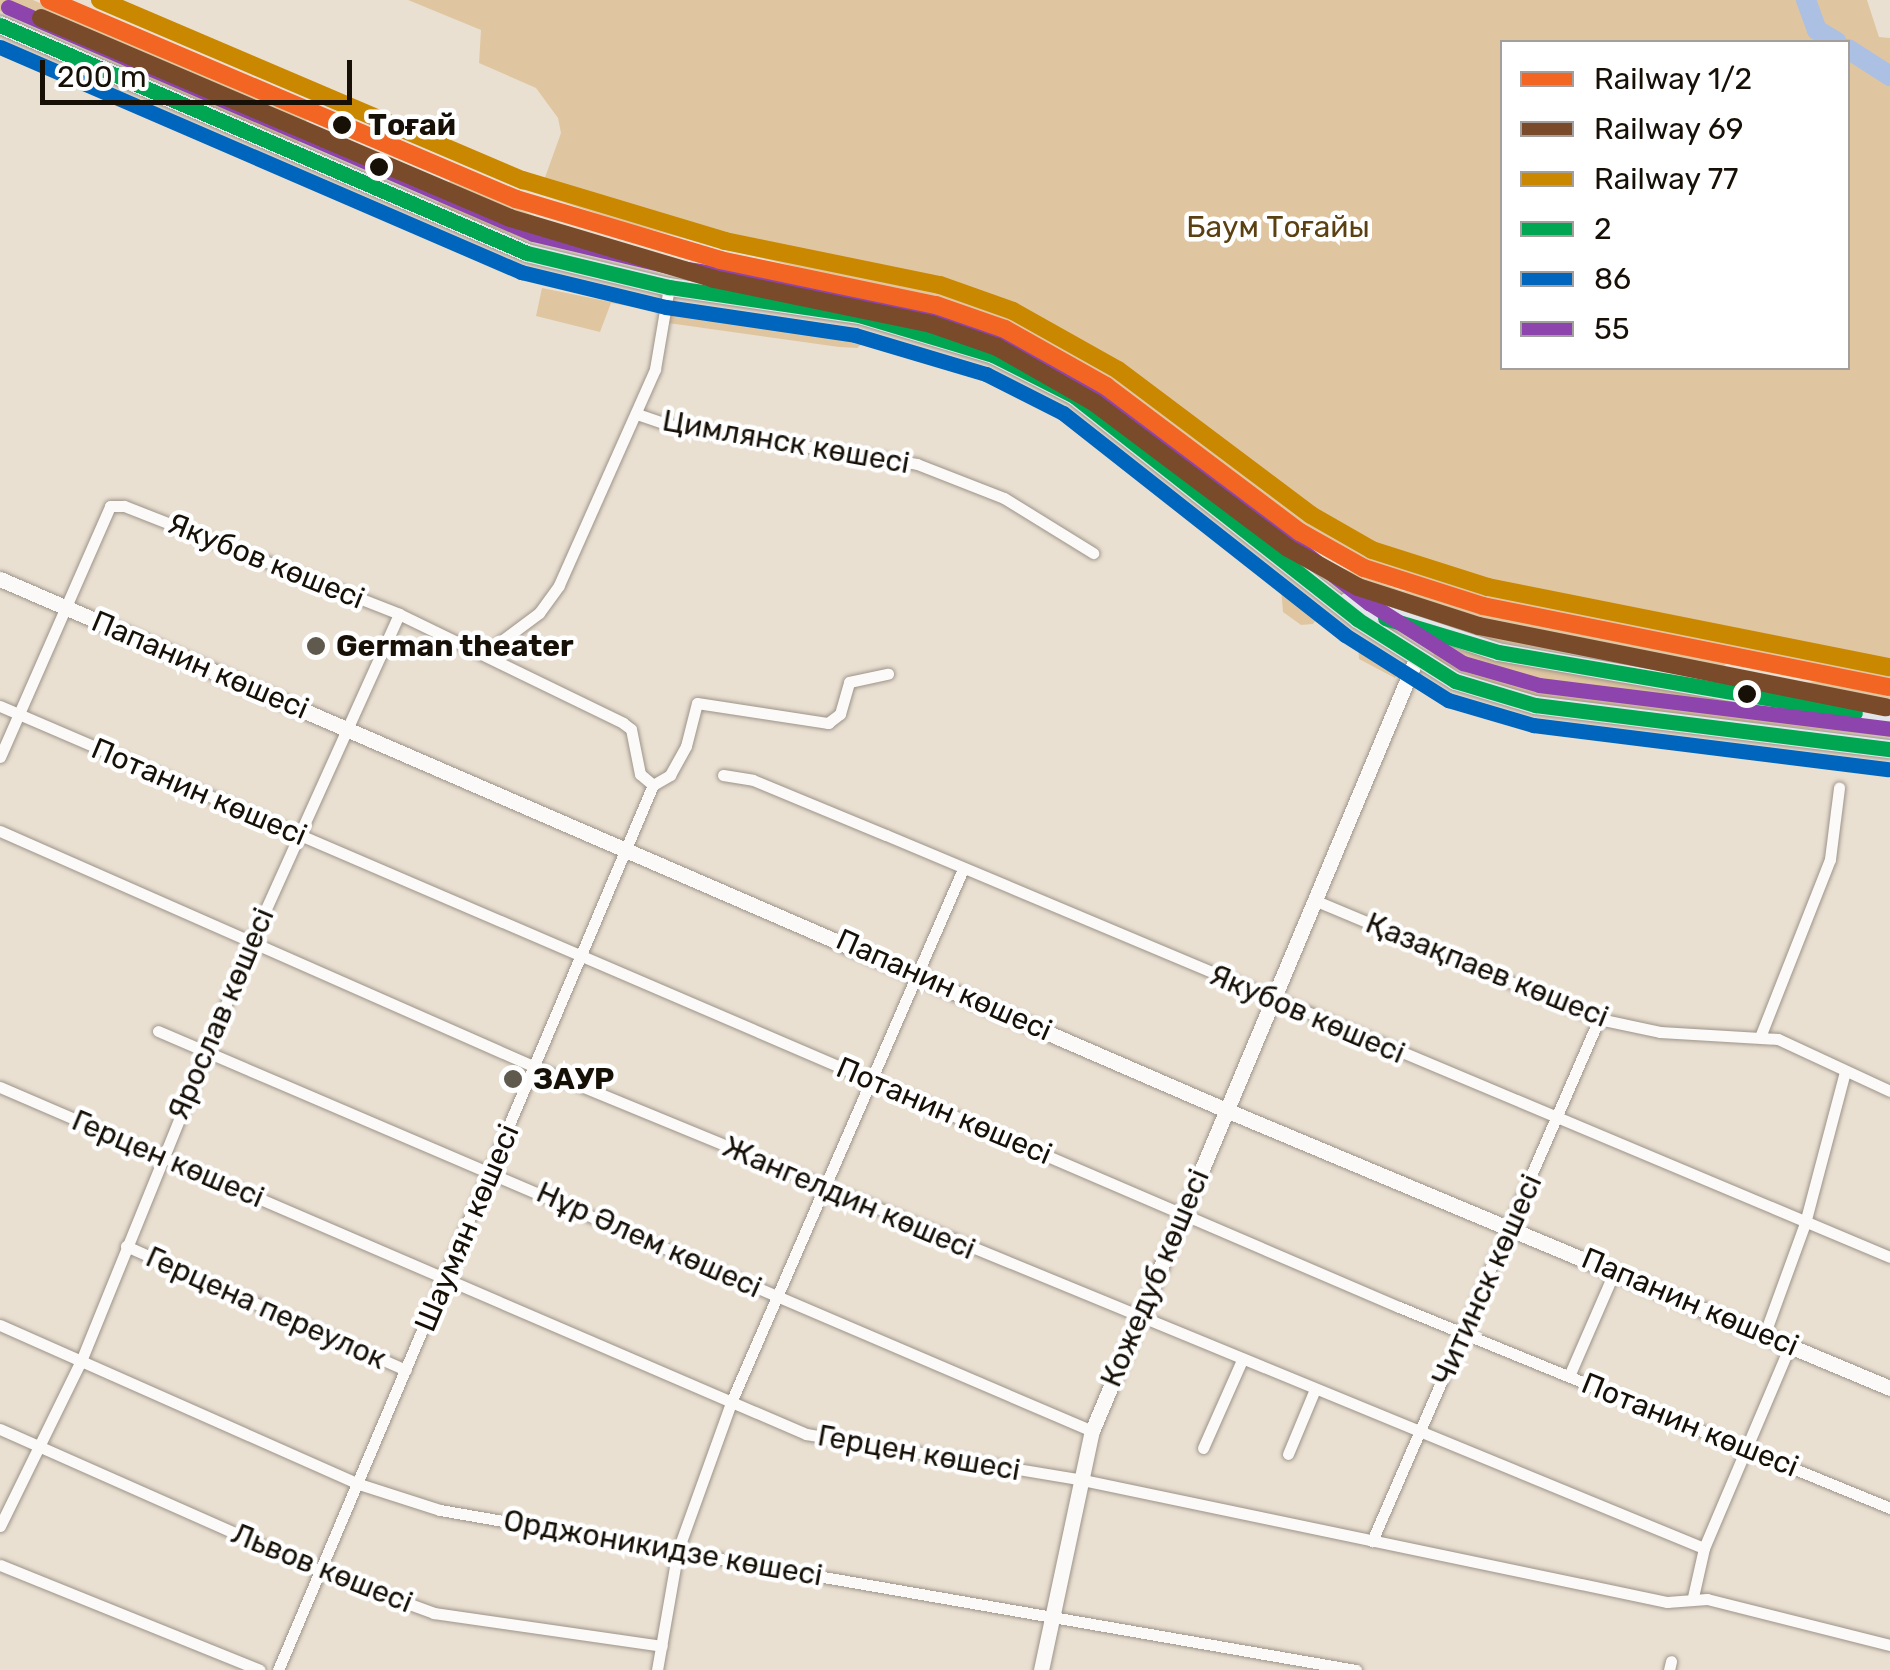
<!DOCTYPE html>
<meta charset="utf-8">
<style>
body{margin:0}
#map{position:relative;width:1890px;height:1670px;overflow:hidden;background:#eae0d2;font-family:Rubik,sans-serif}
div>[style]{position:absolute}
.green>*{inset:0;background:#e0c6a0}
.river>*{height:20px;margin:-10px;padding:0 10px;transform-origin:10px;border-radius:10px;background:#abc0e2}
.roads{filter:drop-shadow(0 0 2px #9c9489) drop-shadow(0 0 2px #9c9489)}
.street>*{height:11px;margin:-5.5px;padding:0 5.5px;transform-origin:5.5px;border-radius:5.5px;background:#fcfaf8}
.secondary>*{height:15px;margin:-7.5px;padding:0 7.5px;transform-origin:7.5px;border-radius:7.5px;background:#fcfaf8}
.primary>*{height:18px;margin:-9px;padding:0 9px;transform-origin:9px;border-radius:9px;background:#e2e5ea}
.bus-1>*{height:15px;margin:-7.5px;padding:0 7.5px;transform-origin:7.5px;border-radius:7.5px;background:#00a651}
.bus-2>*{height:15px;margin:-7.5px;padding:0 7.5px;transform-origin:7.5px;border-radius:7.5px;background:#0065bd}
.bus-3>*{height:15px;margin:-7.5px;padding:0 7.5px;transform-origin:7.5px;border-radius:7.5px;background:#8e44ad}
.rail-1>*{height:18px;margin:-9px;padding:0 9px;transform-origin:9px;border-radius:9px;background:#f26522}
.rail-2>*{height:18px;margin:-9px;padding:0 9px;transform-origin:9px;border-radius:9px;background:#7a4b2a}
.rail-3>*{height:18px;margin:-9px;padding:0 9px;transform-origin:9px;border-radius:9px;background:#ca8801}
.dots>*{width:28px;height:28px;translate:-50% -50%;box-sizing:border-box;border:5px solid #fff;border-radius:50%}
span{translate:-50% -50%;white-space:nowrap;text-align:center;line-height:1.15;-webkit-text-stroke:9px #fff;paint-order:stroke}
.stop-label{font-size:30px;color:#161007;font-weight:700}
.left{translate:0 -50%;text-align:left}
.park-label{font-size:30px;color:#5b4012}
.street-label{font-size:30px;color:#161007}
.poi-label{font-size:30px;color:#161007;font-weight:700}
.legend{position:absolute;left:1500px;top:40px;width:350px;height:330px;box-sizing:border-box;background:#fff;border:2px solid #a29f9c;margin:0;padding:12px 18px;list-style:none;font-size:30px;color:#161007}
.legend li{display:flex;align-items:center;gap:20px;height:50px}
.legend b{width:50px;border:2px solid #a29f9c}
.scale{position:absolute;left:40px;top:60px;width:312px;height:45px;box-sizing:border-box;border:5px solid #161007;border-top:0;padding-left:12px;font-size:30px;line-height:35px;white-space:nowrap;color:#161007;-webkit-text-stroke:8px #fff;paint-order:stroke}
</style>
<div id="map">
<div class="green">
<i style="clip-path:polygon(0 0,33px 0,307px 119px,298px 145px,0 11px)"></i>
<i style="clip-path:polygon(evenodd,408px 0,1867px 0,1879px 37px,1890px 38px,1890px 683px,1530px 612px,1367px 565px,1280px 511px,1098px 376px,1006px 328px,942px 304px,625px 223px,539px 194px,561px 133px,558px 118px,536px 88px,479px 63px,481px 30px,408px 0,1502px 42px,1848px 42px,1848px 368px,1502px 368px,1502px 42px)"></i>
<i style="clip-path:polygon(451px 179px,555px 225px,661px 255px,659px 266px,526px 240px,437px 205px)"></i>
<i style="clip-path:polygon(542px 288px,611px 302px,613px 292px,653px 298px,651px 310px,611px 303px,600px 332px,536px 316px)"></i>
<i style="clip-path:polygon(673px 305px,711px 307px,712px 317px,754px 325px,763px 316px,872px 335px,857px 348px,839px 347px,668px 323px)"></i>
<i style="clip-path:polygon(1315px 558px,1400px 590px,1727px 663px,1713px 677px,1453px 634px,1411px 616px)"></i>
<i style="clip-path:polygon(1289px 585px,1322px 612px,1313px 624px,1301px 625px,1283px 612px,1281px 589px)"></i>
<i style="clip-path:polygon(1357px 635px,1402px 668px,1395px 678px,1359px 659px)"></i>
<i style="clip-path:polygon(1439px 647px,1890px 729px,1890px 737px,1524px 698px,1437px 661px,1432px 651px)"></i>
<i style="clip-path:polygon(1828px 681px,1890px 697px,1890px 712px,1785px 691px,1787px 684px)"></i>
</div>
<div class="river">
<i style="left:1806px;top:0;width:32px;rotate:70deg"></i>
<i style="left:1817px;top:30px;width:23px;rotate:31deg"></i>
<i style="left:1848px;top:49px;width:50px;rotate:32.7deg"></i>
</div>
<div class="roads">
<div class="street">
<i style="left:637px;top:414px;width:34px;rotate:19deg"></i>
<i style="left:669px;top:425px;width:251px;rotate:8.9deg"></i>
<i style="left:917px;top:464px;width:93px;rotate:21.3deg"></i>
<i style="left:1004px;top:498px;width:105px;rotate:31.7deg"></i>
<i style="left:484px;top:654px;width:69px;rotate:-36.7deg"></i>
<i style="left:539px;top:613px;width:34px;rotate:-54deg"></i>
<i style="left:559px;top:585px;width:236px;rotate:-66deg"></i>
<i style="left:655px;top:369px;width:83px;rotate:-80.3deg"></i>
<i style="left:0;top:706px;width:1523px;rotate:23.25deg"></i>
<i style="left:1399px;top:1307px;width:531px;rotate:22.26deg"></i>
<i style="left:0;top:757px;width:274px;rotate:-66.3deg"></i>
<i style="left:110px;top:506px;width:14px"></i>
<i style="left:124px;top:506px;width:295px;rotate:21.4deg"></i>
<i style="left:399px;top:614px;width:249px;rotate:25.9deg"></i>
<i style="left:623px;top:723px;width:10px;rotate:37deg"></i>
<i style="left:631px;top:729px;width:46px;rotate:78.7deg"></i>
<i style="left:640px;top:774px;width:17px;rotate:40deg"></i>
<i style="left:723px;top:775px;width:30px;rotate:9deg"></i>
<i style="left:753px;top:780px;width:144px;rotate:22.5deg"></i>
<i style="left:886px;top:835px;width:1089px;rotate:22.8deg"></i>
<i style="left:653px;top:785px;width:20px;rotate:-30deg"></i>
<i style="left:670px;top:775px;width:33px;rotate:-61deg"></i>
<i style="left:686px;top:746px;width:44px;rotate:-75.7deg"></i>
<i style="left:697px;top:703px;width:133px;rotate:8.7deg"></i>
<i style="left:828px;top:723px;width:15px;rotate:-37deg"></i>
<i style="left:840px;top:714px;width:33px;rotate:-74deg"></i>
<i style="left:849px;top:682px;width:40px;rotate:-12deg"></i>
<i style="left:0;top:831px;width:585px;rotate:23.8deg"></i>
<i style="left:535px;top:1067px;width:1264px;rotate:22.37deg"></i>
<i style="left:1314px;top:900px;width:309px;rotate:22.7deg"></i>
<i style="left:1599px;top:1019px;width:62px;rotate:12deg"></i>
<i style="left:1660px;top:1032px;width:118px;rotate:3.4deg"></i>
<i style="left:1778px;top:1039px;width:123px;rotate:24.9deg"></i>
<i style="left:158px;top:1031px;width:1016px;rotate:23.18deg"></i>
<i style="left:1760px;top:1037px;width:191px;rotate:-68.5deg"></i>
<i style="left:1830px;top:859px;width:72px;rotate:-82.8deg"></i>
<i style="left:0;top:1087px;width:878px;rotate:23.29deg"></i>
<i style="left:806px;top:1434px;width:276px;rotate:9.4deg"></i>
<i style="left:1078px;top:1479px;width:602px;rotate:11.8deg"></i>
<i style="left:1667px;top:1602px;width:40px;rotate:-4.3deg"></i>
<i style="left:1707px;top:1599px;width:189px;rotate:14.1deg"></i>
<i style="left:126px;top:1246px;width:306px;rotate:23.9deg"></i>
<i style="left:0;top:1325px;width:393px;rotate:23.9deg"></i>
<i style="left:359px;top:1484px;width:85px;rotate:17.8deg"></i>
<i style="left:440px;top:1510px;width:930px;rotate:9.91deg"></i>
<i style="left:1765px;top:1333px;width:117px;rotate:-70deg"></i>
<i style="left:1805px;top:1223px;width:153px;rotate:-75.2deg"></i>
<i style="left:1569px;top:1376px;width:116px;rotate:-66.5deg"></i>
<i style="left:0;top:1429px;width:352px;rotate:23.9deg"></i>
<i style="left:322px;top:1572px;width:119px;rotate:20.1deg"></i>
<i style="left:434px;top:1613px;width:230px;rotate:8.2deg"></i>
<i style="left:1203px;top:1448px;width:96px;rotate:-66.1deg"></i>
<i style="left:1288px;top:1454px;width:70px;rotate:-67.4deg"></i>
<i style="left:0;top:1526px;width:184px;rotate:-63.9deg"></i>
<i style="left:81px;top:1361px;width:452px;rotate:-67.9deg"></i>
<i style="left:251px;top:942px;width:360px;rotate:-65.7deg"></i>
<i style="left:1372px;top:1541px;width:569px;rotate:-66.5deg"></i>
<i style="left:0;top:1565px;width:280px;rotate:22deg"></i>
<i style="left:1693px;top:1597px;width:50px;rotate:-77.3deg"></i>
<i style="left:1704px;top:1548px;width:220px;rotate:-67deg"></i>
<i style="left:278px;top:1670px;width:961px;rotate:-67.04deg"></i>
<i style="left:657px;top:1670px;width:122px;rotate:-80.1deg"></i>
<i style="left:678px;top:1550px;width:159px;rotate:-70.2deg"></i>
<i style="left:732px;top:1400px;width:579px;rotate:-66.49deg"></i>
<i style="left:1669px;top:1670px;width:9px;rotate:-77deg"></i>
</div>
<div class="secondary">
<i style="left:0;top:579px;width:1336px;rotate:23.42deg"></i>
<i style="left:1226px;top:1110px;width:720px;rotate:22.72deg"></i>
<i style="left:1041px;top:1670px;width:244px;rotate:-78deg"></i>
<i style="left:1092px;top:1431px;width:837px;rotate:-67.23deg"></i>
</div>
<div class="primary">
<i style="left:0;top:25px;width:574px;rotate:23.4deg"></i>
<i style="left:527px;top:253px;width:146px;rotate:13.5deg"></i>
<i style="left:669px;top:287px;width:192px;rotate:8.4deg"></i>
<i style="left:859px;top:315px;width:140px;rotate:16.6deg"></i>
<i style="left:993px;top:355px;width:91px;rotate:26.8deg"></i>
<i style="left:1074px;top:396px;width:360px;rotate:38.2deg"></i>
<i style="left:1357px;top:619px;width:116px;rotate:32.3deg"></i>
<i style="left:1455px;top:681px;width:84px;rotate:16.7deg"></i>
<i style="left:1535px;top:705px;width:358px;rotate:7.1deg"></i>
<i style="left:1347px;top:602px;width:159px;rotate:18.3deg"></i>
<i style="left:1498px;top:652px;width:398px;rotate:9.8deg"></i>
</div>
</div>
<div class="bus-1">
<i style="left:0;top:25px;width:574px;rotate:23.4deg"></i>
<i style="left:527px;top:253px;width:146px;rotate:13.5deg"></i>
<i style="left:669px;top:287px;width:192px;rotate:8.4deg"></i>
<i style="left:859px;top:315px;width:140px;rotate:16.6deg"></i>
<i style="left:993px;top:355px;width:91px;rotate:26.8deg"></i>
<i style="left:1074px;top:396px;width:360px;rotate:38.2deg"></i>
<i style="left:1357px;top:619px;width:116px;rotate:32.3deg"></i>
<i style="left:1455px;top:681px;width:84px;rotate:16.7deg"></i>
<i style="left:1535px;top:705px;width:358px;rotate:7.1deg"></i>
<i style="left:1385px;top:618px;width:118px;rotate:16.7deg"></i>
<i style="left:1498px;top:652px;width:362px;rotate:9.7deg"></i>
</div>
<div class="bus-2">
<i style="left:0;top:47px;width:568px;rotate:23.36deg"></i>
<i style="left:521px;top:272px;width:149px;rotate:13.6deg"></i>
<i style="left:666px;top:307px;width:191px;rotate:8.4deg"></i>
<i style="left:855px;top:335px;width:137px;rotate:16.6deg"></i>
<i style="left:986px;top:374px;width:86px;rotate:26.9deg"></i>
<i style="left:1063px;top:413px;width:359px;rotate:38.2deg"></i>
<i style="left:1345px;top:635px;width:122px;rotate:32.3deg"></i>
<i style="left:1448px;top:700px;width:89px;rotate:16.4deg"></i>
<i style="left:1533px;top:725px;width:358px;rotate:7.1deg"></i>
</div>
<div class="bus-3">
<i style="left:8px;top:7px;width:572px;rotate:23.38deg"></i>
<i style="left:533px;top:234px;width:144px;rotate:13.3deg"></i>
<i style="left:673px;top:267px;width:191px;rotate:8.4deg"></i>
<i style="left:862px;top:295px;width:144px;rotate:16.5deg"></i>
<i style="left:1000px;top:336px;width:95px;rotate:26.8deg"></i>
<i style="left:1085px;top:379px;width:362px;rotate:38.3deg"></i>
<i style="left:1369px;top:603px;width:112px;rotate:32.6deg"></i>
<i style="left:1463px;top:663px;width:79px;rotate:16.1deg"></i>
<i style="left:1539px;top:685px;width:354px;rotate:7.1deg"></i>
</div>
<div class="rail-1">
<i style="left:49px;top:0;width:508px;rotate:23.08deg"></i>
<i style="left:516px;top:199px;width:213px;rotate:16.6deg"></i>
<i style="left:720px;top:260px;width:221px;rotate:11.8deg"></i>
<i style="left:936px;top:305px;width:73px;rotate:19.2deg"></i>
<i style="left:1005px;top:329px;width:116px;rotate:29.4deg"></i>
<i style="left:1106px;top:386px;width:243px;rotate:37deg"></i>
<i style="left:1300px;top:532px;width:73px;rotate:29.4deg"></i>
<i style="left:1364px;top:568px;width:125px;rotate:17.7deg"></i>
<i style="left:1483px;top:606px;width:415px;rotate:11.3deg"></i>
</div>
<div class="rail-2">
<i style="left:41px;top:18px;width:510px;rotate:23.1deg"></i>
<i style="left:510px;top:218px;width:213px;rotate:16.6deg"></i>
<i style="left:714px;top:279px;width:222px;rotate:11.7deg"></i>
<i style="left:931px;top:324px;width:70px;rotate:19.2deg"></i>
<i style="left:997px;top:347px;width:113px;rotate:29.7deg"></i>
<i style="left:1095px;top:403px;width:241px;rotate:36.9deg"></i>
<i style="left:1288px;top:548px;width:80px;rotate:29.1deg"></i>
<i style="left:1358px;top:587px;width:127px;rotate:17.9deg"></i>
<i style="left:1479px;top:626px;width:415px;rotate:11.3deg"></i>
</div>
<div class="rail-3">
<i style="left:100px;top:0;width:460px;rotate:23.1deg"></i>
<i style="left:523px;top:180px;width:211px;rotate:16.8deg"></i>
<i style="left:725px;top:241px;width:219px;rotate:11.6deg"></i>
<i style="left:940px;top:285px;width:77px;rotate:19.6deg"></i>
<i style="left:1013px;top:311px;width:120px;rotate:29.3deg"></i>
<i style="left:1118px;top:370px;width:241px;rotate:36.9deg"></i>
<i style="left:1311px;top:515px;width:70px;rotate:29.8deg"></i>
<i style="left:1372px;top:550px;width:122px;rotate:17.7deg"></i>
<i style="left:1488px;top:587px;width:410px;rotate:11.3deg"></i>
</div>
<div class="dots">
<i style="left:342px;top:125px;background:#161007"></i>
<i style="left:379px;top:167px;background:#161007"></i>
<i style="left:316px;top:646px;background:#60594e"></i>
<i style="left:1747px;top:694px;background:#161007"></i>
<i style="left:513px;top:1079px;background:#60594e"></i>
</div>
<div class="stop-label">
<span class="left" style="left:368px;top:125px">Тоғай</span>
</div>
<div class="park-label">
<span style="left:1278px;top:227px">Баум Тоғайы</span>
</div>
<div class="street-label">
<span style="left:786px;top:442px;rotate:10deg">Цимлянск көшесі</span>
<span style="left:266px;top:561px;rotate:22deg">Якубов көшесі</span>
<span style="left:200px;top:665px;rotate:23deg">Папанин көшесі</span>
<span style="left:199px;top:792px;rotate:23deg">Потанин көшесі</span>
<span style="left:1487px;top:970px;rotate:22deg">Қазақпаев көшесі</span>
<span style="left:944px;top:985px;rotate:24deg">Папанин көшесі</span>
<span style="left:221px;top:1014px;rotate:-67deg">Ярослав көшесі</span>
<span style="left:1307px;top:1014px;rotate:23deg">Якубов көшесі</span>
<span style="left:944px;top:1111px;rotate:23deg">Потанин көшесі</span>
<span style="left:168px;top:1159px;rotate:23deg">Герцен көшесі</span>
<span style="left:849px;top:1198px;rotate:23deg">Жангелдин көшесі</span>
<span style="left:467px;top:1228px;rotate:-67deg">Шаумян көшесі</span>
<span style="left:649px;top:1240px;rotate:24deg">Нұр Әлем көшесі</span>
<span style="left:1155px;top:1278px;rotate:-67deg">Кожедуб көшесі</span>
<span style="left:1487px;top:1280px;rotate:-66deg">Читинск көшесі</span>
<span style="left:1690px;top:1302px;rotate:23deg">Папанин көшесі</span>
<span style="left:266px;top:1308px;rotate:24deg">Герцена переулок</span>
<span style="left:1690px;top:1425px;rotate:22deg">Потанин көшесі</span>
<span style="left:919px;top:1453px;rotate:10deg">Герцен көшесі</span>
<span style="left:663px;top:1548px;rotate:10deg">Орджоникидзе көшесі</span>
<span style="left:322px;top:1568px;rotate:22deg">Львов көшесі</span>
</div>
<div class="poi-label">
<span class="left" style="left:336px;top:646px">German theater</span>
<span class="left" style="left:533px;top:1079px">ЗАУР</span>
</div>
<ul class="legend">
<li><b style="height:12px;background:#f26522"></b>Railway 1/2</li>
<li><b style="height:12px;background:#7a4b2a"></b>Railway 69</li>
<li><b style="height:12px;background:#ca8801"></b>Railway 77</li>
<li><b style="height:12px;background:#00a651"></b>2</li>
<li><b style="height:12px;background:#0065bd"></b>86</li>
<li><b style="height:12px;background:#8e44ad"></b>55</li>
</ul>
<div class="scale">200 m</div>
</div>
